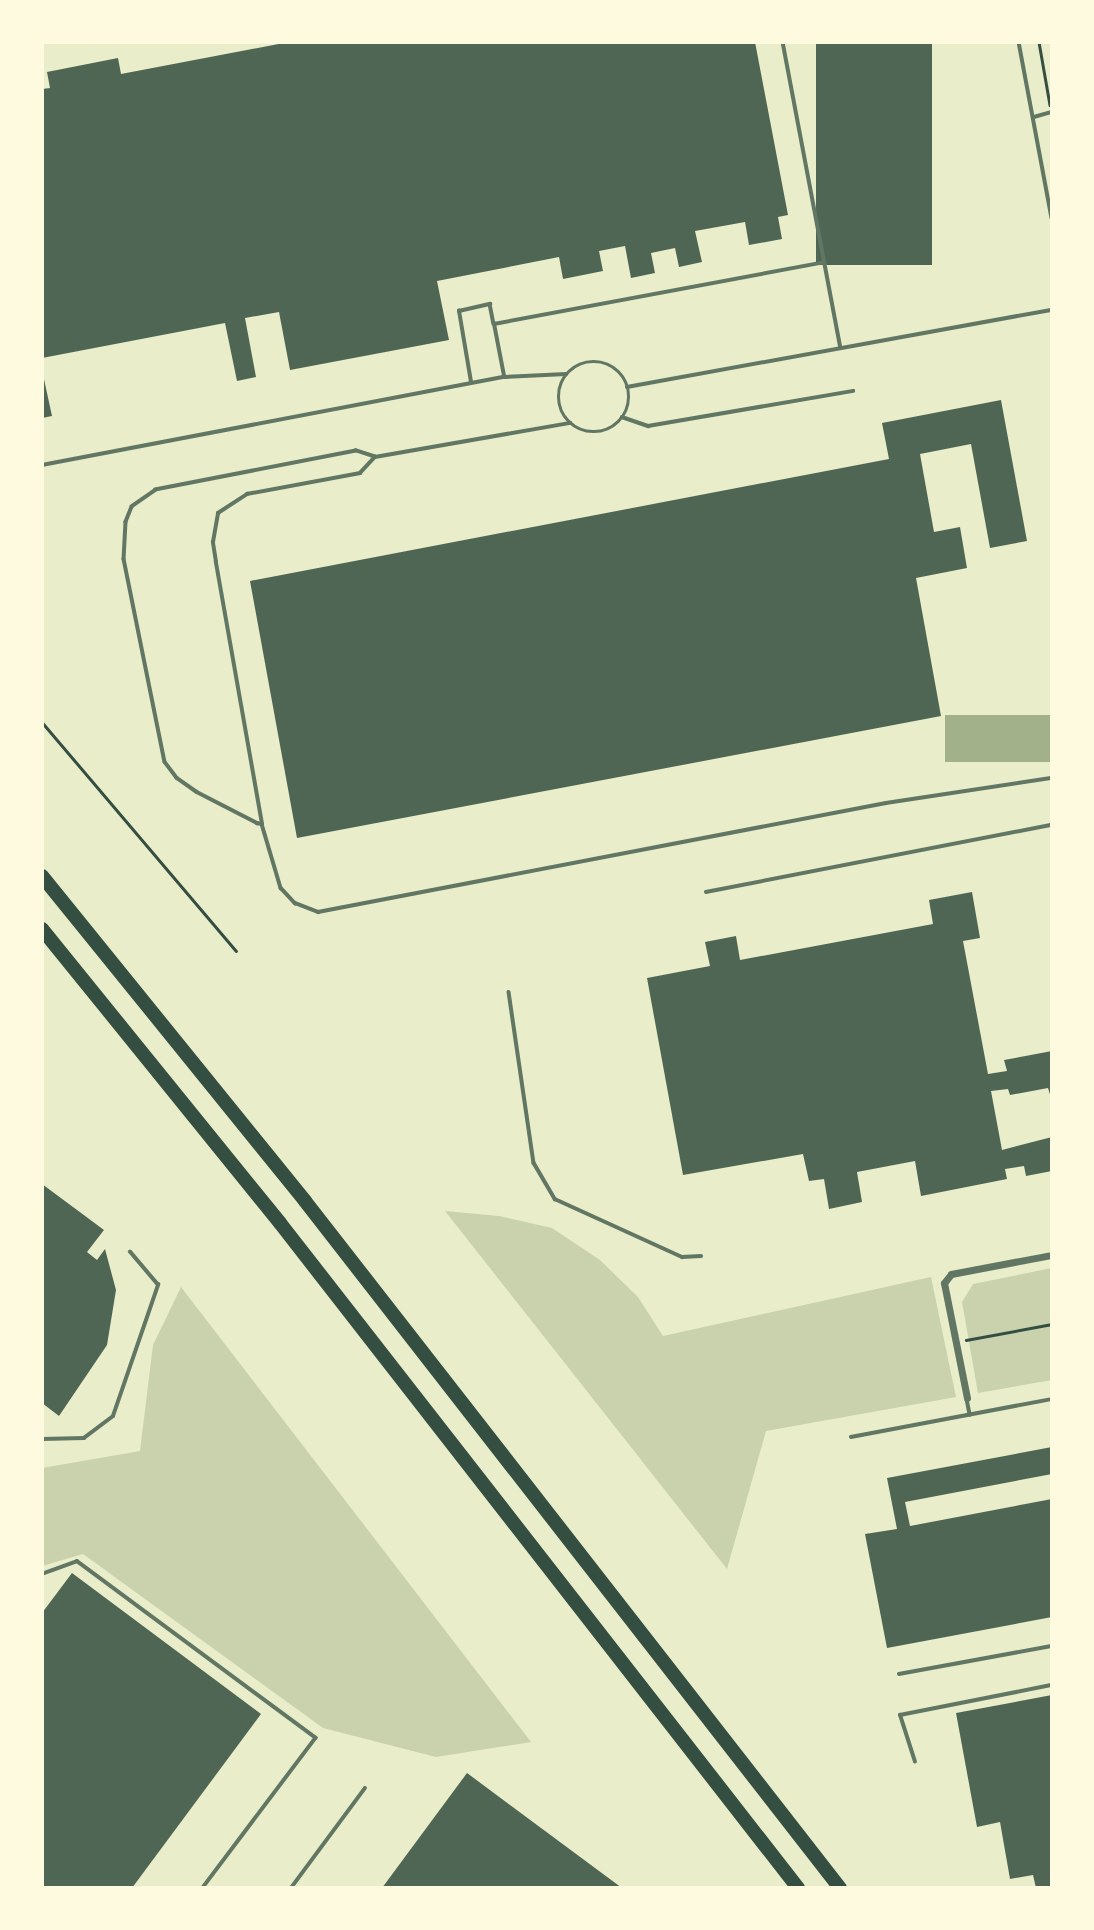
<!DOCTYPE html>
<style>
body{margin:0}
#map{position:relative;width:1094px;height:1930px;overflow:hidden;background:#e9edc9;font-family:"IBM Plex Sans",sans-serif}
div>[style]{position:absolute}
.green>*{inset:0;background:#cad2ad}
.water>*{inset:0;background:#a3b18a;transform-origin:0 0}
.building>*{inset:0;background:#4f6655;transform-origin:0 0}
.path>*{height:2.5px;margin:-1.25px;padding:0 1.25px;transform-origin:1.25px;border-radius:1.25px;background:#344e41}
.service>*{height:3.5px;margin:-1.75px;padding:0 1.75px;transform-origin:1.75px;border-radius:1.75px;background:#617663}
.service>.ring{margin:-1.75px;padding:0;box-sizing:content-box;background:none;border:3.5px solid #617663;border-radius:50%}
.minor>*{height:7px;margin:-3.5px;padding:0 3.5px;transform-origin:3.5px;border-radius:3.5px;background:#617663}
.motorway>*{height:14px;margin:-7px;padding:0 7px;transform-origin:7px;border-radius:7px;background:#344e41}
span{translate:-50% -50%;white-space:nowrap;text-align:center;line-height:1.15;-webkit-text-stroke:7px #fefae0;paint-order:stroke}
.frame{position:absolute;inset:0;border:44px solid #fefae0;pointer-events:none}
</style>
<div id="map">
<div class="green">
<i style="clip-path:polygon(445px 1211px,499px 1216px,552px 1228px,600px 1260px,638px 1297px,663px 1336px,931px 1277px,956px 1397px,766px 1431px,727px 1569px)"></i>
<i style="clip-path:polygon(1052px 1268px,1052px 1380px,978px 1393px,962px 1302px,973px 1284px)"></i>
<i style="clip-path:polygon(181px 1287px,531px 1742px,436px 1757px,323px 1728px,83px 1554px,42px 1566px,42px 1468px,140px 1451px,153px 1345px)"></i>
</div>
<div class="water">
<i style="left:1052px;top:715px;width:47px;height:107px;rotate:90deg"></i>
</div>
<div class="building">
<i style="clip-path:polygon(289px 42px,755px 42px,788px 215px,778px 217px,782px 239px,749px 245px,745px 222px,695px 231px,702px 262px,679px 267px,675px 248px,651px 253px,655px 273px,631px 278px,625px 246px,599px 251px,603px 271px,563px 279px,559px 257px,437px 281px,449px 340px,290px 370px,279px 312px,245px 318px,256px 377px,237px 381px,225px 323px,42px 358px,42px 89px,50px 88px,47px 72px,118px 58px,121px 74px)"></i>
<i style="left:816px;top:42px;width:116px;height:223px"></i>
<i style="clip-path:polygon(42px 370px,52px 416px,42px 418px)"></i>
<i style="clip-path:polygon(1001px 400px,1027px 541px,990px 548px,971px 444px,920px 454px,934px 532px,960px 527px,967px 568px,916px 578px,941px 716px,297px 838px,250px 581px,889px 459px,882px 423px)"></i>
<i style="clip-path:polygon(972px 892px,980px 938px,963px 941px,988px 1074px,1007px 1071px,1004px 1060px,1052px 1051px,1052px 1101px,1048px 1088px,1010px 1095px,1008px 1089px,991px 1091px,1002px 1150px,1052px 1137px,1052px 1171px,1026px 1176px,1024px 1166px,1005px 1169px,1007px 1179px,921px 1196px,915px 1161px,857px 1172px,862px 1202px,829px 1209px,824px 1179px,809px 1181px,803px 1154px,683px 1175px,647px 978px,710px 966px,705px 942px,736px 936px,740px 960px,933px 924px,929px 900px)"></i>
<i style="clip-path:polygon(42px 1184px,104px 1230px,87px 1252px,97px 1260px,105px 1249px,116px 1290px,107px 1345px,59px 1416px,42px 1403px)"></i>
<i style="clip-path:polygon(1052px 1447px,1052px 1474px,905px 1502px,910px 1526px,1052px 1499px,1052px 1617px,887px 1648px,865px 1534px,897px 1529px,887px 1478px)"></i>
<i style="clip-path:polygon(72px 1573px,261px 1714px,132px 1888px,42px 1888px,42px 1613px)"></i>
<i style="clip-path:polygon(1052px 1695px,1052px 1888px,1036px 1888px,1033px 1875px,1010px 1879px,1000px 1822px,977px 1827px,956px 1713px)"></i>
<i style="clip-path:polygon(467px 1773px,622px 1888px,382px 1888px)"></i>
</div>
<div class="path">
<i style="left:1039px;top:42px;width:64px;rotate:80.1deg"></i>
<i style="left:42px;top:722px;width:300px;rotate:49.7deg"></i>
<i style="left:966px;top:1340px;width:87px;rotate:-10.5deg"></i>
</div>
<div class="service">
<i style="left:783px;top:42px;width:311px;rotate:79.3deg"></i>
<i style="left:1019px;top:42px;width:179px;rotate:79.4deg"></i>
<i style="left:1034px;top:117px;width:19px;rotate:-16deg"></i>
<i class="ring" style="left:559px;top:362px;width:66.5px;height:66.5px"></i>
<i style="left:504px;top:376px;width:53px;rotate:-100.9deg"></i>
<i style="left:494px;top:324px;width:336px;rotate:-10.6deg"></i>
<i style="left:471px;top:382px;width:72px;rotate:-99.6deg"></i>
<i style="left:459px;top:311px;width:32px;rotate:-13deg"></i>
<i style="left:490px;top:304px;width:20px;rotate:79deg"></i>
<i style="left:627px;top:387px;width:432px;rotate:-10.3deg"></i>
<i style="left:622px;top:417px;width:28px;rotate:19deg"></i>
<i style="left:648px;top:426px;width:208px;rotate:-9.7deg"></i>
<i style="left:375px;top:457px;width:20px;rotate:-162deg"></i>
<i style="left:356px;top:451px;width:204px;rotate:169deg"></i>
<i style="left:156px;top:490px;width:29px;rotate:145deg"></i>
<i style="left:132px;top:507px;width:16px;rotate:112deg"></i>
<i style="left:126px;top:522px;width:37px;rotate:93deg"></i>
<i style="left:124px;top:559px;width:207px;rotate:78.6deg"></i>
<i style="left:165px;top:762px;width:20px;rotate:53deg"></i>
<i style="left:177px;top:778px;width:24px;rotate:35deg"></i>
<i style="left:197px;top:792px;width:68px;rotate:27.3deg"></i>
<i style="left:257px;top:823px;width:5px;rotate:11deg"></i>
<i style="left:262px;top:824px;width:266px;rotate:-100deg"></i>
<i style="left:216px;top:562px;width:20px;rotate:-99deg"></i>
<i style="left:213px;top:542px;width:29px;rotate:-80deg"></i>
<i style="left:218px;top:513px;width:35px;rotate:-33deg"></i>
<i style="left:247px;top:494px;width:115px;rotate:-10.5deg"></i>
<i style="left:360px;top:473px;width:22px;rotate:-47deg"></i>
<i style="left:375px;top:457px;width:198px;rotate:-9.9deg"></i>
<i style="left:42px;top:465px;width:470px;rotate:-10.8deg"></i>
<i style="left:504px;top:377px;width:62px;rotate:-2.8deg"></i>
<i style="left:262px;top:824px;width:67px;rotate:73.5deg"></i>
<i style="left:281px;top:888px;width:21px;rotate:47deg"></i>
<i style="left:295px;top:903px;width:25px;rotate:21deg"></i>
<i style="left:318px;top:912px;width:578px;rotate:-10.86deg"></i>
<i style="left:886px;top:803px;width:168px;rotate:-8.6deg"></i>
<i style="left:706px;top:892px;width:352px;rotate:-11deg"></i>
<i style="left:509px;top:992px;width:173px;rotate:81.7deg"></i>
<i style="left:534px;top:1163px;width:42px;rotate:59.7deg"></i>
<i style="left:555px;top:1199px;width:140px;rotate:24.5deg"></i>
<i style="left:682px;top:1257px;width:19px;rotate:-3deg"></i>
<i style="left:967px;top:1399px;width:16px;rotate:79deg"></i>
<i style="left:851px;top:1437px;width:205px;rotate:-10.7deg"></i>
<i style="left:42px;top:1439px;width:42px;rotate:-1.4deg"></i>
<i style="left:84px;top:1438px;width:36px;rotate:-37deg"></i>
<i style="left:113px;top:1416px;width:139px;rotate:-71deg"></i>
<i style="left:158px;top:1285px;width:43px;rotate:-130.3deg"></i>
<i style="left:42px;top:1574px;width:37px;rotate:-20deg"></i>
<i style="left:77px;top:1561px;width:297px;rotate:36.5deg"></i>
<i style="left:316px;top:1738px;width:188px;rotate:127deg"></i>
<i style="left:899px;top:1674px;width:156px;rotate:-10.4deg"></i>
<i style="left:915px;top:1762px;width:49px;rotate:-107.7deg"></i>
<i style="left:900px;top:1715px;width:155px;rotate:-11.2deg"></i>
<i style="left:291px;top:1888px;width:124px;rotate:-53.5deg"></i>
</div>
<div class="minor">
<i style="left:967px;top:1398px;width:117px;rotate:-101.3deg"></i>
<i style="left:944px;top:1283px;width:11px;rotate:-52deg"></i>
<i style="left:951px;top:1274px;width:103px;rotate:-10.7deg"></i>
</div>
<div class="motorway">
<i style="left:42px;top:876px;width:418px;rotate:51deg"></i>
<i style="left:305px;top:1201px;width:871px;rotate:52.09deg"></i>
<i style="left:42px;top:929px;width:378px;rotate:51deg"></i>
<i style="left:280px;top:1223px;width:843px;rotate:52.08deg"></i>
</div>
<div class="frame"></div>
</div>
